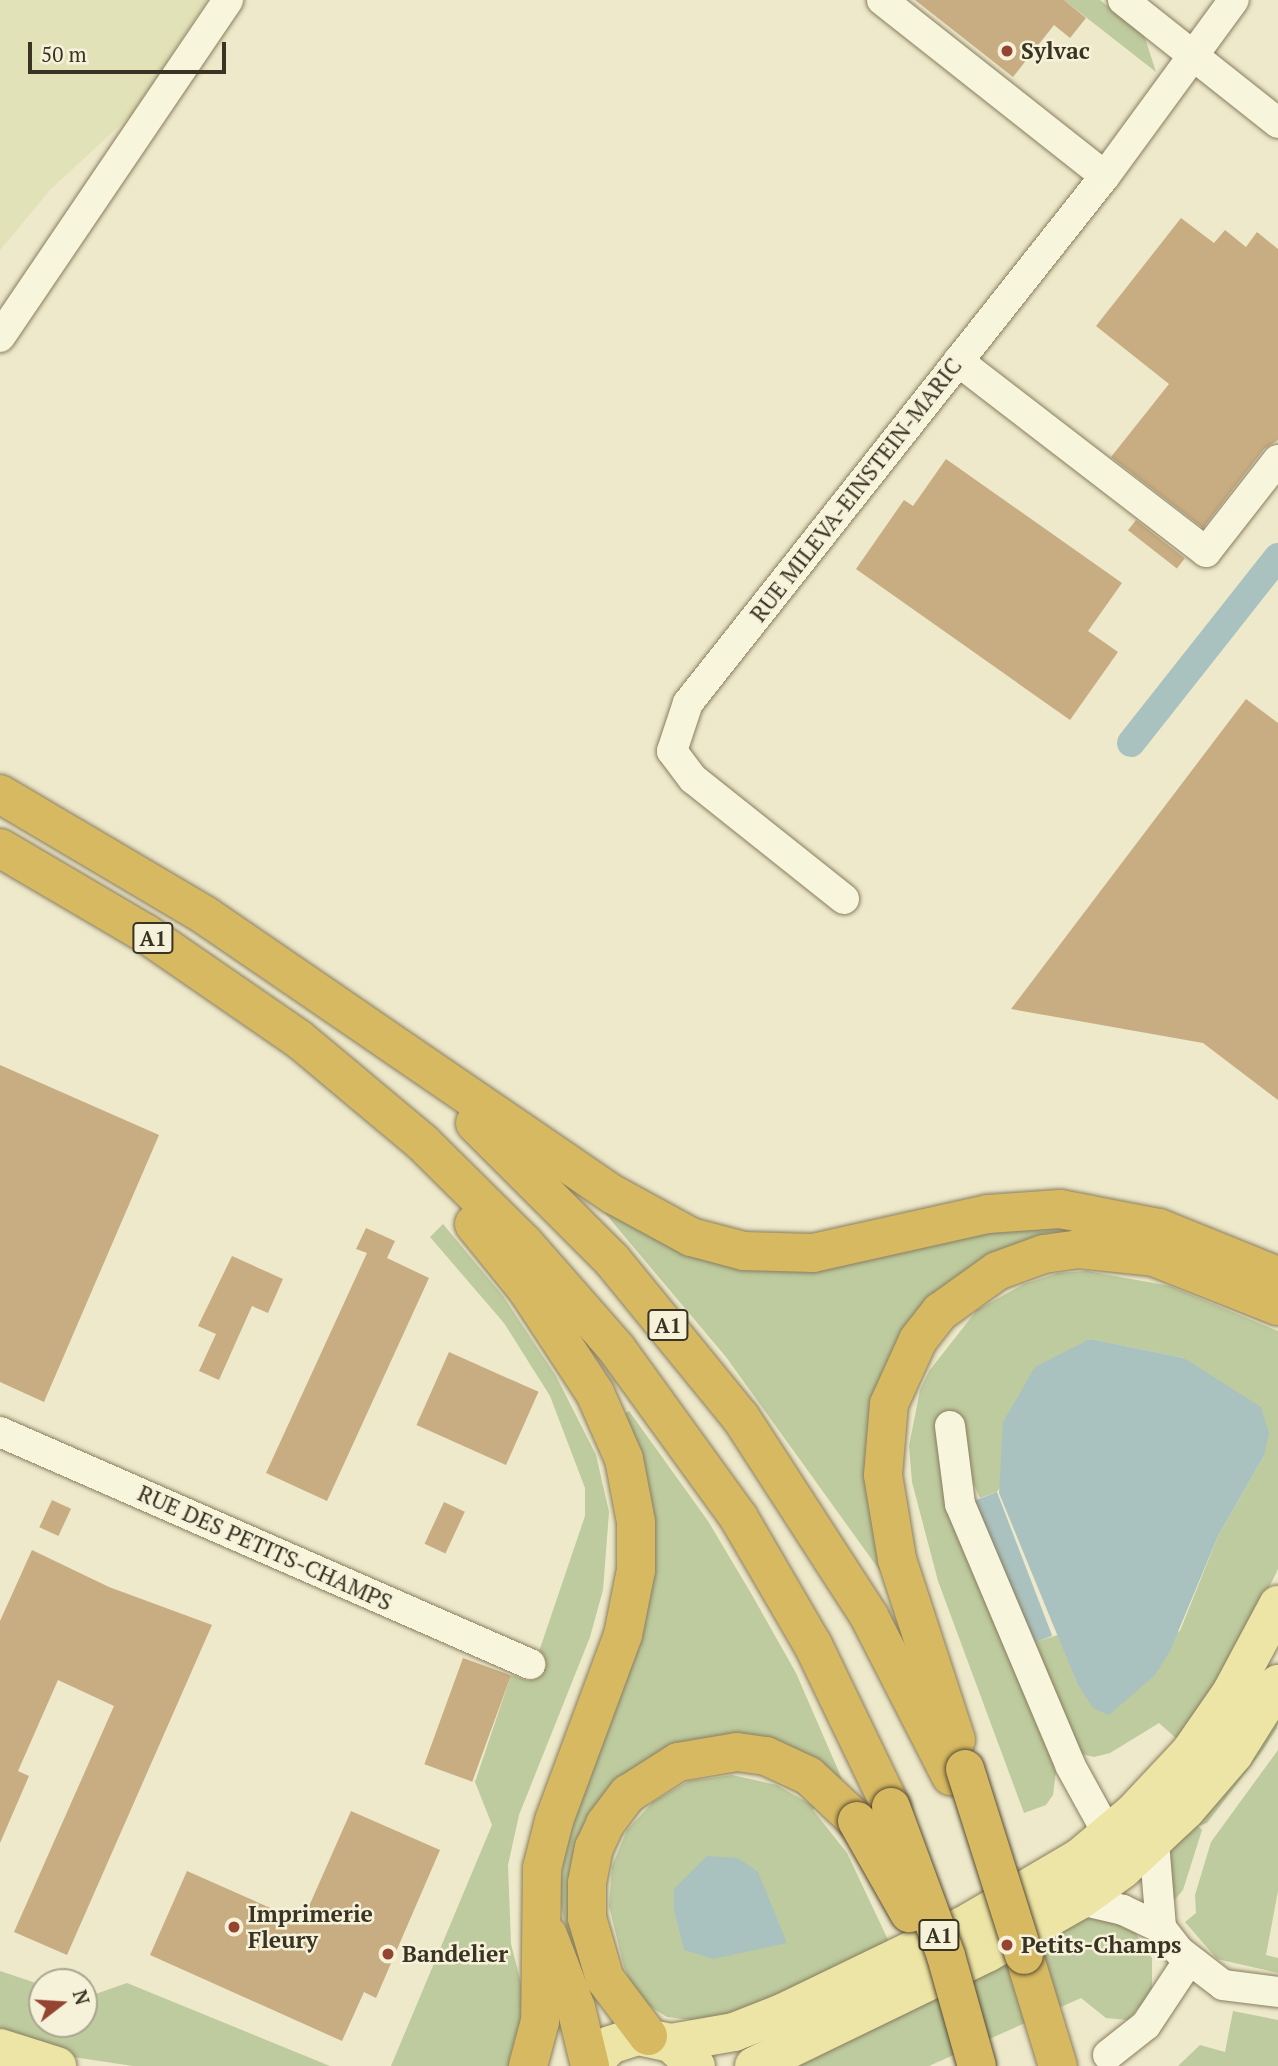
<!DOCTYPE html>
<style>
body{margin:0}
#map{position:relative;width:1278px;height:2066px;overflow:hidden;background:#ede9ca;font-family:"PT Serif",serif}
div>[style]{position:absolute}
.farmland>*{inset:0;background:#e1e2b8}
.green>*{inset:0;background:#bdcb9e}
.water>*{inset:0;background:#aac2bf;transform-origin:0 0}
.canal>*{height:28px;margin:-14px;padding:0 14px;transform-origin:14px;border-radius:14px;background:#aac2bf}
.building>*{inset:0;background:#c9ad82;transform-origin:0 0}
.roads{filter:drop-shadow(0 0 2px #897d5f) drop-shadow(0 0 2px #897d5f)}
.minor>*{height:30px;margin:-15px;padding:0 15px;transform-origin:15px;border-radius:15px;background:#f8f5dd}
.major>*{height:38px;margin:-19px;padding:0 19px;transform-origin:19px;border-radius:19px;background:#ede5a5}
.highway>*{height:38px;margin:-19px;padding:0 19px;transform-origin:19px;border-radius:19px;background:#d7b961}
.bridges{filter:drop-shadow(0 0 2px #574b33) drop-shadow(0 0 2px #574b33)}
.highway-bridge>*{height:38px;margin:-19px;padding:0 19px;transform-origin:19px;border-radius:19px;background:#d7b961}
.dots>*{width:19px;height:19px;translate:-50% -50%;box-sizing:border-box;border:4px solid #f5f2d9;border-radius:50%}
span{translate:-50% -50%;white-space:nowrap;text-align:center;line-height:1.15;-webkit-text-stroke:5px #f5f2d9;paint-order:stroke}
.shield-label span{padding:2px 5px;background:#f5f2d9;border:2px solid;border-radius:5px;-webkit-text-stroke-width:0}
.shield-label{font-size:21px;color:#3a3222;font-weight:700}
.poi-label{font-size:23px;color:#3a3222;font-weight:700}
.left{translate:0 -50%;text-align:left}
.street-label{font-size:23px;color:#3a3222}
.north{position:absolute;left:28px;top:1968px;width:70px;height:70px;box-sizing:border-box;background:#f5f2d9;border:2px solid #aaa590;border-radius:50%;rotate:73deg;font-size:19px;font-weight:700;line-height:28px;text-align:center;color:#3a3222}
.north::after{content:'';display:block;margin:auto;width:24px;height:32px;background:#954432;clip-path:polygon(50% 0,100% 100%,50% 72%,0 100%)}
.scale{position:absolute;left:28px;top:42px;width:198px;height:32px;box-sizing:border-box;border:4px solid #3a3222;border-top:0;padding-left:9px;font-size:21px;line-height:24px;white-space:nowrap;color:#3a3222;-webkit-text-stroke:5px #f5f2d9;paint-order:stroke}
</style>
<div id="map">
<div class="farmland">
<i style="clip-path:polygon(0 0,207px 0,132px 114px,50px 190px,0 250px)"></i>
</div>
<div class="green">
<i style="clip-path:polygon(1064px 0,1100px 0,1144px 35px,1156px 72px)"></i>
<i style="clip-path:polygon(609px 1205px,685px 1245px,1016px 1218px,1119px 1239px,913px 1326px,883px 1575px,726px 1357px,604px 1212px)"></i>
<i style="clip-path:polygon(443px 1224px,503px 1296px,556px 1376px,596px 1455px,609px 1512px,603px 1590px,590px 1637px,519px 1815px,508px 1865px,511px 1944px,528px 2010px,513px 2066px,391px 2066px,492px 1825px,475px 1782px,511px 1675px,529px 1681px,585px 1516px,585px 1488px,550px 1396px,504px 1323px,430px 1237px)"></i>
<i style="clip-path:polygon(1087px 1271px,1170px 1286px,1278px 1331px,1278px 1569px,1243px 1641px,1178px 1740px,1159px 1723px,1110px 1753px,1094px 1757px,1082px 1754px,1072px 1744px,1028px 1644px,1058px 1635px,1077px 1683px,1180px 1631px,1218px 1536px,1264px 1456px,1184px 1358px,1089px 1339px,997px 1492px,980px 1498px,944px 1420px,1057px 1763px,1053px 1795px,1046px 1805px,1024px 1813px,938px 1581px,912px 1482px,909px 1446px,920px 1390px,929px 1371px,977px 1310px,1024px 1284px,1058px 1273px)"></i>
<i style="clip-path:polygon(629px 1411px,708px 1521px,752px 1595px,796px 1673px,842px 1779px,663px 1752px,572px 1921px,576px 1948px,570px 1950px,559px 1894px,567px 1837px,640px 1639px,620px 1416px)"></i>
<i style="clip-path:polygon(1278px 1712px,1277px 1728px,1263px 1750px,1207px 1823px,1198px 1826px,1202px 1830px,1183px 1890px,1171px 1904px,1168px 1855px)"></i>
<i style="clip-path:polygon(1278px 1750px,1278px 1891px,1266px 1955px,1278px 1958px,1278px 1973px,1217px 1959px,1185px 1922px,1196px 1913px,1195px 1895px,1211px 1842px)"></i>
<i style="clip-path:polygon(732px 1775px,777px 1785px,815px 1807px,813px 1810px,847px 1853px,890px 1944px,737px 2016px,692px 2020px,667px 2017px,638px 1999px,624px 1967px,609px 1906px,612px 1866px,627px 1830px,653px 1802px,689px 1781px)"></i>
<i style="clip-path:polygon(1085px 1916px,1105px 1916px,1133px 1929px,1152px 1958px,1152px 1992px,1128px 2020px,1106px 2018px,1081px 1998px,929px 2066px,783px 2066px)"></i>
<i style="clip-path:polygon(0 1971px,42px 1985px,42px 2024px,84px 2024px,84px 1998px,127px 1983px,330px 2066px,133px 2066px,73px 2057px,0 2034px)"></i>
<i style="clip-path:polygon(1233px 2011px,1278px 2020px,1278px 2066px,1178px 2066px,1200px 2045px,1225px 2052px)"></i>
</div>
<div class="water">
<i style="clip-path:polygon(1090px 1339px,1184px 1358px,1261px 1407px,1269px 1433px,1264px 1456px,1218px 1536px,1170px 1651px,1155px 1675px,1109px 1715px,1093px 1708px,1077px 1683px,999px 1493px,1003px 1422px,1035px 1367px)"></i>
<i style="left:997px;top:1492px;width:154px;height:28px;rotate:69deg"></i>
<i style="clip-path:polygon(707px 1856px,738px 1858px,758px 1872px,787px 1943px,713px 1959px,684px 1950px,674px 1910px,674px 1889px)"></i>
</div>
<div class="canal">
<i style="left:1131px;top:743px;width:237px;rotate:-51.7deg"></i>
</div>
<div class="building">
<i style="clip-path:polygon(915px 0,1064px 0,1086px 18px,1070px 38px,1054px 25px,1013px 77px)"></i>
<i style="clip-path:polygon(1181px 218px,1214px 243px,1225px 230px,1246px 247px,1257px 232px,1278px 249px,1278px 440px,1264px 449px,1203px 528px,1111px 457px,1169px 384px,1096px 326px)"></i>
<i style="clip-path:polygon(946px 459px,1122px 583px,1088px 631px,1118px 652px,1070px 720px,856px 569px,904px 500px,913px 506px)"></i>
<i style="left:1136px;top:520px;width:62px;height:13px;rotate:38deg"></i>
<i style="clip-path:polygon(1246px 699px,1278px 723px,1278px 1100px,1203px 1043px,1011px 1009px)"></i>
<i style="clip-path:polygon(0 1065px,159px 1135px,44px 1402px,0 1382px)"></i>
<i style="clip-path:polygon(366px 1228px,395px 1241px,387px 1258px,429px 1278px,327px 1501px,266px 1473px,367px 1253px,356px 1249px)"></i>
<i style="clip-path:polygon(232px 1256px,283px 1279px,268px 1313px,252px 1306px,219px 1380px,199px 1371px,216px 1334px,198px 1326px)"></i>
<i style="left:449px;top:1352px;width:98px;height:80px;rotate:24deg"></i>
<i style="left:52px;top:1500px;width:21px;height:30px;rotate:25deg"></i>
<i style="left:444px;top:1502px;width:23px;height:46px;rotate:25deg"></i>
<i style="clip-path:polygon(32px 1550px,109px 1587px,212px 1625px,67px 1955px,14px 1932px,114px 1706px,58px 1680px,18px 1771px,29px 1776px,0 1843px,0 1621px)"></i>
<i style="left:463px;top:1658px;width:51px;height:113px;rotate:20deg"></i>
<i style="clip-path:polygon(351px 1811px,440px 1850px,376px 1998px,364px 1992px,342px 2041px,150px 1955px,187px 1871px,302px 1922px)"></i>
</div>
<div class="roads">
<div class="minor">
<i style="left:882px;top:0;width:284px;rotate:38.3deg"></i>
<i style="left:1123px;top:0;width:198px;rotate:38.4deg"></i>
<i style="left:0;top:337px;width:407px;rotate:-55.9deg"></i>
<i style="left:958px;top:361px;width:313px;rotate:37.6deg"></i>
<i style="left:1206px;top:552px;width:117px;rotate:-52deg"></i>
<i style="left:844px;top:899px;width:193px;rotate:-141.5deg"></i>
<i style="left:693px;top:779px;width:35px;rotate:-127deg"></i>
<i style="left:672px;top:751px;width:51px;rotate:-71.6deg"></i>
<i style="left:688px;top:703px;width:672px;rotate:-51.65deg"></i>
<i style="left:1105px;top:176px;width:218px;rotate:-53.8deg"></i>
<i style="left:950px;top:1426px;width:79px;rotate:82.7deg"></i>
<i style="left:960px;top:1504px;width:283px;rotate:67.1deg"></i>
<i style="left:1070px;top:1765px;width:79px;rotate:61.2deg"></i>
<i style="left:0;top:1432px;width:579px;rotate:23.64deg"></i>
<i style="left:1154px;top:1842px;width:86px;rotate:85.3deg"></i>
<i style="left:1161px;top:1928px;width:31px;rotate:52deg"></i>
<i style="left:1180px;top:1952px;width:54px;rotate:37.5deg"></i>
<i style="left:1223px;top:1985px;width:55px;rotate:7.3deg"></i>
<i style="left:1080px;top:1900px;width:44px;rotate:13.1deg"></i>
<i style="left:1123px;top:1910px;width:42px;rotate:25.3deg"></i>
<i style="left:1108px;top:2055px;width:48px;rotate:-38.3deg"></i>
<i style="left:1146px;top:2025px;width:78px;rotate:-56.5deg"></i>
</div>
<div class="major">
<i style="left:671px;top:2043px;width:64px;rotate:-9.9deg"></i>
<i style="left:734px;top:2032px;width:52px;rotate:-21.6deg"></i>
<i style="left:782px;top:2013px;width:209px;rotate:-25.8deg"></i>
<i style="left:970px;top:1922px;width:126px;rotate:-30.4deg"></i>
<i style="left:1079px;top:1858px;width:70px;rotate:-39.8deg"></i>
<i style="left:1133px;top:1813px;width:83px;rotate:-46.9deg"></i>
<i style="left:1190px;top:1752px;width:72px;rotate:-55.2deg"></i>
<i style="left:1231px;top:1693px;width:100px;rotate:-61.9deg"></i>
<i style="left:0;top:2048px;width:60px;rotate:17.5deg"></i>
<i style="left:590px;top:2066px;width:29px;rotate:-46deg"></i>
<i style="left:610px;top:2045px;width:29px;rotate:-18deg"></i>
<i style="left:638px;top:2036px;width:34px;rotate:12deg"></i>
<i style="left:671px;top:2043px;width:34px;rotate:43deg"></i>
<i style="left:754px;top:2066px;width:259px;rotate:-25.9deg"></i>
<i style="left:987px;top:1953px;width:107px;rotate:-29.7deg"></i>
<i style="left:1080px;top:1900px;width:53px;rotate:-35.8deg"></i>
<i style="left:1123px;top:1869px;width:86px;rotate:-43.1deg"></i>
<i style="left:1186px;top:1810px;width:74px;rotate:-49.4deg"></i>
<i style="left:1234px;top:1754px;width:83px;rotate:-57.8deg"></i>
</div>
<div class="highway">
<i style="left:0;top:794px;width:239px;rotate:30.6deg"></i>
<i style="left:206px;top:916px;width:494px;rotate:34.4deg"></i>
<i style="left:614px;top:1195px;width:88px;rotate:28.6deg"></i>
<i style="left:691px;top:1237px;width:55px;rotate:14.8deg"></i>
<i style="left:744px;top:1251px;width:69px;rotate:1.7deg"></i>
<i style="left:813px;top:1253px;width:179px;rotate:-12.6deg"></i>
<i style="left:988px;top:1214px;width:72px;rotate:-4deg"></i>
<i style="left:1060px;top:1209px;width:101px;rotate:10.9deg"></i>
<i style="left:1159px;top:1228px;width:128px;rotate:22deg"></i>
<i style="left:0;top:848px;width:168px;rotate:30.4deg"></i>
<i style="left:145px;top:933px;width:188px;rotate:34.6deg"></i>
<i style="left:300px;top:1040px;width:160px;rotate:39.9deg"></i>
<i style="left:423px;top:1143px;width:142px;rotate:44.7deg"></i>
<i style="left:524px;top:1243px;width:140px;rotate:48.8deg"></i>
<i style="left:616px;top:1348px;width:210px;rotate:54.1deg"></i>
<i style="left:739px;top:1518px;width:147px;rotate:59.8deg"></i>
<i style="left:813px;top:1645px;width:180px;rotate:64.3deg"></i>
<i style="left:475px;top:1123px;width:194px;rotate:45deg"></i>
<i style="left:612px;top:1260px;width:204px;rotate:50.8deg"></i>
<i style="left:741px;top:1418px;width:236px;rotate:57.1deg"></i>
<i style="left:869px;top:1616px;width:180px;rotate:62.9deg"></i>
<i style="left:474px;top:1224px;width:86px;rotate:51.1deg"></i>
<i style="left:528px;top:1291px;width:122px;rotate:56.7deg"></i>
<i style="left:595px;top:1393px;width:72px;rotate:66.3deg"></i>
<i style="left:624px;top:1459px;width:64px;rotate:79.2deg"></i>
<i style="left:636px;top:1522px;width:48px;rotate:90deg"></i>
<i style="left:636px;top:1570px;width:66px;rotate:101.3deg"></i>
<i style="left:623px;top:1635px;width:198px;rotate:110.4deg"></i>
<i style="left:554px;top:1821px;width:49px;rotate:104.3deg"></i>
<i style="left:542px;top:1868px;width:153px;rotate:90.7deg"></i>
<i style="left:540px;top:2021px;width:47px;rotate:104.9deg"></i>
<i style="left:956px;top:1740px;width:190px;rotate:-108.1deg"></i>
<i style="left:897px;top:1559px;width:85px;rotate:-99.5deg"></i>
<i style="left:883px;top:1475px;width:71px;rotate:-85.2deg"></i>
<i style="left:889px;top:1404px;width:70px;rotate:-65.6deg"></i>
<i style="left:918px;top:1340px;width:36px;rotate:-52deg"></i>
<i style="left:940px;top:1312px;width:70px;rotate:-35.7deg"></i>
<i style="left:997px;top:1271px;width:50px;rotate:-19.9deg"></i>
<i style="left:1044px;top:1254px;width:34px;rotate:-8deg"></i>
<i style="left:1078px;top:1249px;width:76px;rotate:6deg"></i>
<i style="left:1154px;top:1257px;width:133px;rotate:21.6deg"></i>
<i style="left:548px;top:1935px;width:78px;rotate:69deg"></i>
<i style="left:576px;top:2008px;width:60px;rotate:76.4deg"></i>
<i style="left:1024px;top:1955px;width:116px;rotate:73deg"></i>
<i style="left:648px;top:2036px;width:71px;rotate:-127deg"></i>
<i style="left:605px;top:1979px;width:64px;rotate:-106.4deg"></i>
<i style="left:587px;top:1918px;width:35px;rotate:-90deg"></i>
<i style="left:587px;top:1883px;width:36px;rotate:-79deg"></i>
<i style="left:594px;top:1848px;width:26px;rotate:-65deg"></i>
<i style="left:605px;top:1824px;width:38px;rotate:-53deg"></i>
<i style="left:628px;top:1794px;width:59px;rotate:-32.6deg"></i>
<i style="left:678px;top:1762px;width:60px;rotate:-9.6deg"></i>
<i style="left:737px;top:1752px;width:29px;rotate:8deg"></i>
<i style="left:766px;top:1756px;width:47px;rotate:24.9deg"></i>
<i style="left:809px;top:1776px;width:66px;rotate:43.2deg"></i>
</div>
</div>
<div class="bridges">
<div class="highway-bridge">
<i style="left:965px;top:1769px;width:195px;rotate:72.4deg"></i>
<i style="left:891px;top:1807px;width:159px;rotate:69.7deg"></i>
<i style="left:946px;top:1956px;width:114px;rotate:74.3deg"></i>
<i style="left:857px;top:1821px;width:106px;rotate:60.5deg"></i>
</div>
</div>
<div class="dots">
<i style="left:1007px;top:51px;background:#954432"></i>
<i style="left:234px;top:1927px;background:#954432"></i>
<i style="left:1007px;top:1945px;background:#954432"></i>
<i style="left:388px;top:1954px;background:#954432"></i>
</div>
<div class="shield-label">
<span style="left:153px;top:938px">A1</span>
<span style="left:668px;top:1325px">A1</span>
<span style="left:939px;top:1935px">A1</span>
</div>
<div class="poi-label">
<span class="left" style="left:1021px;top:51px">Sylvac</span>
<span class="left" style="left:248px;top:1927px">Imprimerie<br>Fleury</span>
<span class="left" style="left:1021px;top:1945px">Petits-Champs</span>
<span class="left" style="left:402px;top:1954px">Bandelier</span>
</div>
<div class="street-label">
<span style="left:856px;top:490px;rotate:-52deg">RUE MILEVA-EINSTEIN-MARIC</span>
<span style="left:265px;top:1548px;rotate:24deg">RUE DES PETITS-CHAMPS</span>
</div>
<div class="north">N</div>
<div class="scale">50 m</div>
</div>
